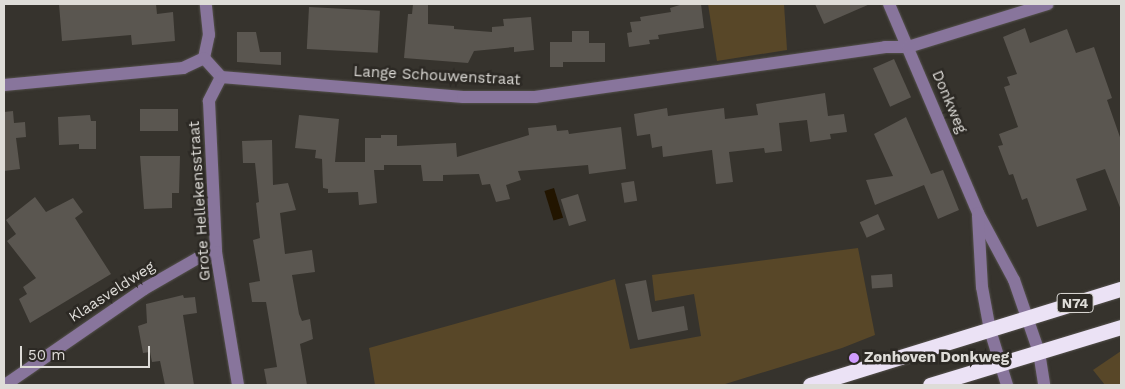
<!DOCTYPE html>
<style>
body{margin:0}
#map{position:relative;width:1125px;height:389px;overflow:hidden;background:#36332d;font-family:"Work Sans",sans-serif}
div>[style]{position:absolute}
.green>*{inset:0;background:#584728}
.water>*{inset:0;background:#221500;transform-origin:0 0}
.building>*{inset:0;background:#5a5650;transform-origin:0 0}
.roads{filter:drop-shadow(0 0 1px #54514c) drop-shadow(0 0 1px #54514c)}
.minor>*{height:12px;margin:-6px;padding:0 6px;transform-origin:6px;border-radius:6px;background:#88759c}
.highway>*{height:15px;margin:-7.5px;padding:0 7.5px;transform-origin:7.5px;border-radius:7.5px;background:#ebe2f5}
.dots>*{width:14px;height:14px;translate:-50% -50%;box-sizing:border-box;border:2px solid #2c2924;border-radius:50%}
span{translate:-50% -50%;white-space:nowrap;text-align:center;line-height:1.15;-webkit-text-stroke:5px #2c2924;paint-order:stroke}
.shield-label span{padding:1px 4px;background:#2c2924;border:1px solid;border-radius:4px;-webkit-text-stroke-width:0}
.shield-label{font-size:14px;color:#dedcd8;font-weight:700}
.street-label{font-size:15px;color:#dedcd8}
.poi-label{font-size:15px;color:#dedcd8;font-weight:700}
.left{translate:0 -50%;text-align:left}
.frame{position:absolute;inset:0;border:5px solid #dedcd8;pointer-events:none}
.scale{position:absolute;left:20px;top:346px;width:130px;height:22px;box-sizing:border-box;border:2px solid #dedcd8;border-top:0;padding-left:6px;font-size:15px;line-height:18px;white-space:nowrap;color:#dedcd8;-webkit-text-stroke:4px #2c2924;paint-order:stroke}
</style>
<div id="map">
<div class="green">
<i style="clip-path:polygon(708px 4px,784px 4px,787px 50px,717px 61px)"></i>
<i style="clip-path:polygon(858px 248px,875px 335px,842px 348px,722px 385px,375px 385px,369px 348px,615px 279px,630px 349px,701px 336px,694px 294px,655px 301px,652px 275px)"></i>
<i style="clip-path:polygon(1121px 351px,1121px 385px,1105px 385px,1093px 370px)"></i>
</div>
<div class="water">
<i style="left:554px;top:188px;width:31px;height:10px;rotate:73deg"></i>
</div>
<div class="building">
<i style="clip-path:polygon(59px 4px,156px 4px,157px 14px,173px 12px,175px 41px,132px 45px,131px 35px,62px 41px)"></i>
<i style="clip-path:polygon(413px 4px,428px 5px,428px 24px,454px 26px,454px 29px,492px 32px,492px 27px,504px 26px,503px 19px,531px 17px,534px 50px,514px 52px,514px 47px,474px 51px,468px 63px,404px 58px,408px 14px,412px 14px)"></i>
<i style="clip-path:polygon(683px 4px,701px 4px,704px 28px,658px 35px,659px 39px,649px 40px,650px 44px,629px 47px,627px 33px,632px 32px,630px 22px,641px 21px,640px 17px,671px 12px,670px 8px)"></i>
<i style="clip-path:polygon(815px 4px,870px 4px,824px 24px)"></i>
<i style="left:309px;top:7px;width:71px;height:42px;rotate:3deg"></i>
<i style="clip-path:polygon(1025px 28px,1030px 43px,1067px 29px,1076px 53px,1094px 47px,1112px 98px,1107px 100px,1121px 140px,1121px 210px,1105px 169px,1076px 179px,1087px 210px,1037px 227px,1027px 198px,1022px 200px,1013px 174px,1009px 175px,998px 146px,1003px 145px,999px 134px,1018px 127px,1004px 87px,1010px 85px,1007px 77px,1017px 74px,1003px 37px)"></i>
<i style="clip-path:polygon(572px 31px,589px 31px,589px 43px,605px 43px,605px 62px,563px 62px,563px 67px,550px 67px,550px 42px,572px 42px)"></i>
<i style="clip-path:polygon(237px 32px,256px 32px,260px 52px,281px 52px,281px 65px,237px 62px)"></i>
<i style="left:894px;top:59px;width:42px;height:23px;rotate:66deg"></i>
<i style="clip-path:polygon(825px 93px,828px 116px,844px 114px,847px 132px,830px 134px,831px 139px,810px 142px,807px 120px,779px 123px,782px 151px,765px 153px,764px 148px,729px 152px,733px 182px,716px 184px,712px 150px,663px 157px,662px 146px,652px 148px,650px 134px,637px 136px,634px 114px,667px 108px,668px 116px,724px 108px,725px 119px,758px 115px,756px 104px)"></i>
<i style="left:178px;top:109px;width:22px;height:38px;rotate:90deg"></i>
<i style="clip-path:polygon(13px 111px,14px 123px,25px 122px,26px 137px,16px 138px,20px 169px,4px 171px,4px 112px)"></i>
<i style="clip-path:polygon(90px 115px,91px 121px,96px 121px,96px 149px,79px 149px,79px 144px,59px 145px,58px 117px)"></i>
<i style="clip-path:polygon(299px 115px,339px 119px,335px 162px,365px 162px,365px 138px,381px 138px,381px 135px,397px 135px,397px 146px,456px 143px,457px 157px,529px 135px,528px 128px,556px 125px,557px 131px,568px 130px,569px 134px,621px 127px,626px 169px,589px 174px,588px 165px,518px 171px,521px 180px,506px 185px,510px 199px,496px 202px,490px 184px,482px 185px,479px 174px,443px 175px,443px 181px,423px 181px,421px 165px,384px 165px,384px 170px,374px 170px,377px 203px,359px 205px,358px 192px,328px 193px,328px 189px,323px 188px,322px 159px,315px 158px,316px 150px,295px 148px)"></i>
<i style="clip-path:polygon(906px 117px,931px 174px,943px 170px,959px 210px,938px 219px,924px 185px,875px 205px,866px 180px,893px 176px,874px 134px)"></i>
<i style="clip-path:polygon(272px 140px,273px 185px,288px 183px,296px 210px,280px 213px,285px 254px,312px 250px,315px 272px,292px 275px,299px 314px,302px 321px,310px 319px,313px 339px,300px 344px,307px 385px,267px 385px,264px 369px,277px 367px,266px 302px,252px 302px,249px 283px,260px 281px,253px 240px,260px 238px,256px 203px,259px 202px,255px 163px,243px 163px,242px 141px)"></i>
<i style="clip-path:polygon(140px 156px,180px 156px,179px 193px,172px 193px,172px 208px,144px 209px)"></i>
<i style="left:634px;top:181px;width:20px;height:13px;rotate:81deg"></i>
<i style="left:578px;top:194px;width:28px;height:18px;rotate:73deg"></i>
<i style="clip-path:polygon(35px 197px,46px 212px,73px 198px,83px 212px,75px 218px,111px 274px,30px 323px,19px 299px,27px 294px,23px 287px,36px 278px,7px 241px,16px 234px,6px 220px)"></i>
<i style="left:878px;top:214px;width:17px;height:20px;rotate:66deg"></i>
<i style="left:892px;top:274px;width:13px;height:21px;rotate:86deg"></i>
<i style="clip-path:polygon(646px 280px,652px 312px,684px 306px,688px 330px,638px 340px,625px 284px)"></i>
<i style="clip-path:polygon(183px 295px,184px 298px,195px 297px,197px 313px,183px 315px,194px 385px,165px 385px,160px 361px,152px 362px,150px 352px,143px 353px,138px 326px,147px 323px,146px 304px)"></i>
</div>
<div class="roads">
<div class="minor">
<i style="left:889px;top:4px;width:227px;rotate:66.9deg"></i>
<i style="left:978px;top:213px;width:76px;rotate:61.8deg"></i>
<i style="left:1014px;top:280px;width:76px;rotate:70.9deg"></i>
<i style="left:1039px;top:352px;width:33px;rotate:81deg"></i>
<i style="left:204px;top:58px;width:24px;rotate:-78deg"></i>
<i style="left:209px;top:35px;width:31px;rotate:-96deg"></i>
<i style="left:221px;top:77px;width:27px;rotate:117deg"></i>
<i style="left:209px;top:101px;width:151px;rotate:87.3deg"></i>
<i style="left:216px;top:252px;width:135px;rotate:80.6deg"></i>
<i style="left:4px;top:85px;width:180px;rotate:-5.4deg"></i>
<i style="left:183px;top:68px;width:23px;rotate:-25deg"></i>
<i style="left:204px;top:58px;width:25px;rotate:48deg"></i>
<i style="left:221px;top:77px;width:243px;rotate:4.7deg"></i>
<i style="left:463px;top:97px;width:72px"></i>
<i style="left:535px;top:97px;width:354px;rotate:-8.1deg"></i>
<i style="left:885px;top:47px;width:23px"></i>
<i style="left:908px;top:47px;width:146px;rotate:-17.1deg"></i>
<i style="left:978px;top:216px;width:71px;rotate:86.8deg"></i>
<i style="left:982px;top:287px;width:44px;rotate:79.5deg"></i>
<i style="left:990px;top:330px;width:58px;rotate:72.8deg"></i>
<i style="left:5px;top:385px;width:169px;rotate:-34.6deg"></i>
<i style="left:144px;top:289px;width:62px;rotate:-29.9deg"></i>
<i style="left:198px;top:258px;width:19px;rotate:-18deg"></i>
</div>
<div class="highway">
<i style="left:810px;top:385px;width:325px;rotate:-17.2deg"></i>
<i style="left:930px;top:385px;width:200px;rotate:-16.9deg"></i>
</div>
</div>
<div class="dots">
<i style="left:854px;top:358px;background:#d09dfe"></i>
</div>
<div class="shield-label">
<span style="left:1075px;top:303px">N74</span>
</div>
<div class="street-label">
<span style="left:437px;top:76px;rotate:3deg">Lange Schouwenstraat</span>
<span style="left:949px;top:102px;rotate:67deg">Donkweg</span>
<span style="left:200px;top:201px;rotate:-94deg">Grote Hellekensstraat</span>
<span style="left:112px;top:292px;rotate:-33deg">Klaasveldweg</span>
</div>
<div class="poi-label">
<span class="left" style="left:864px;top:358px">Zonhoven Donkweg</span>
</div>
<div class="frame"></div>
<div class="scale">50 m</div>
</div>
